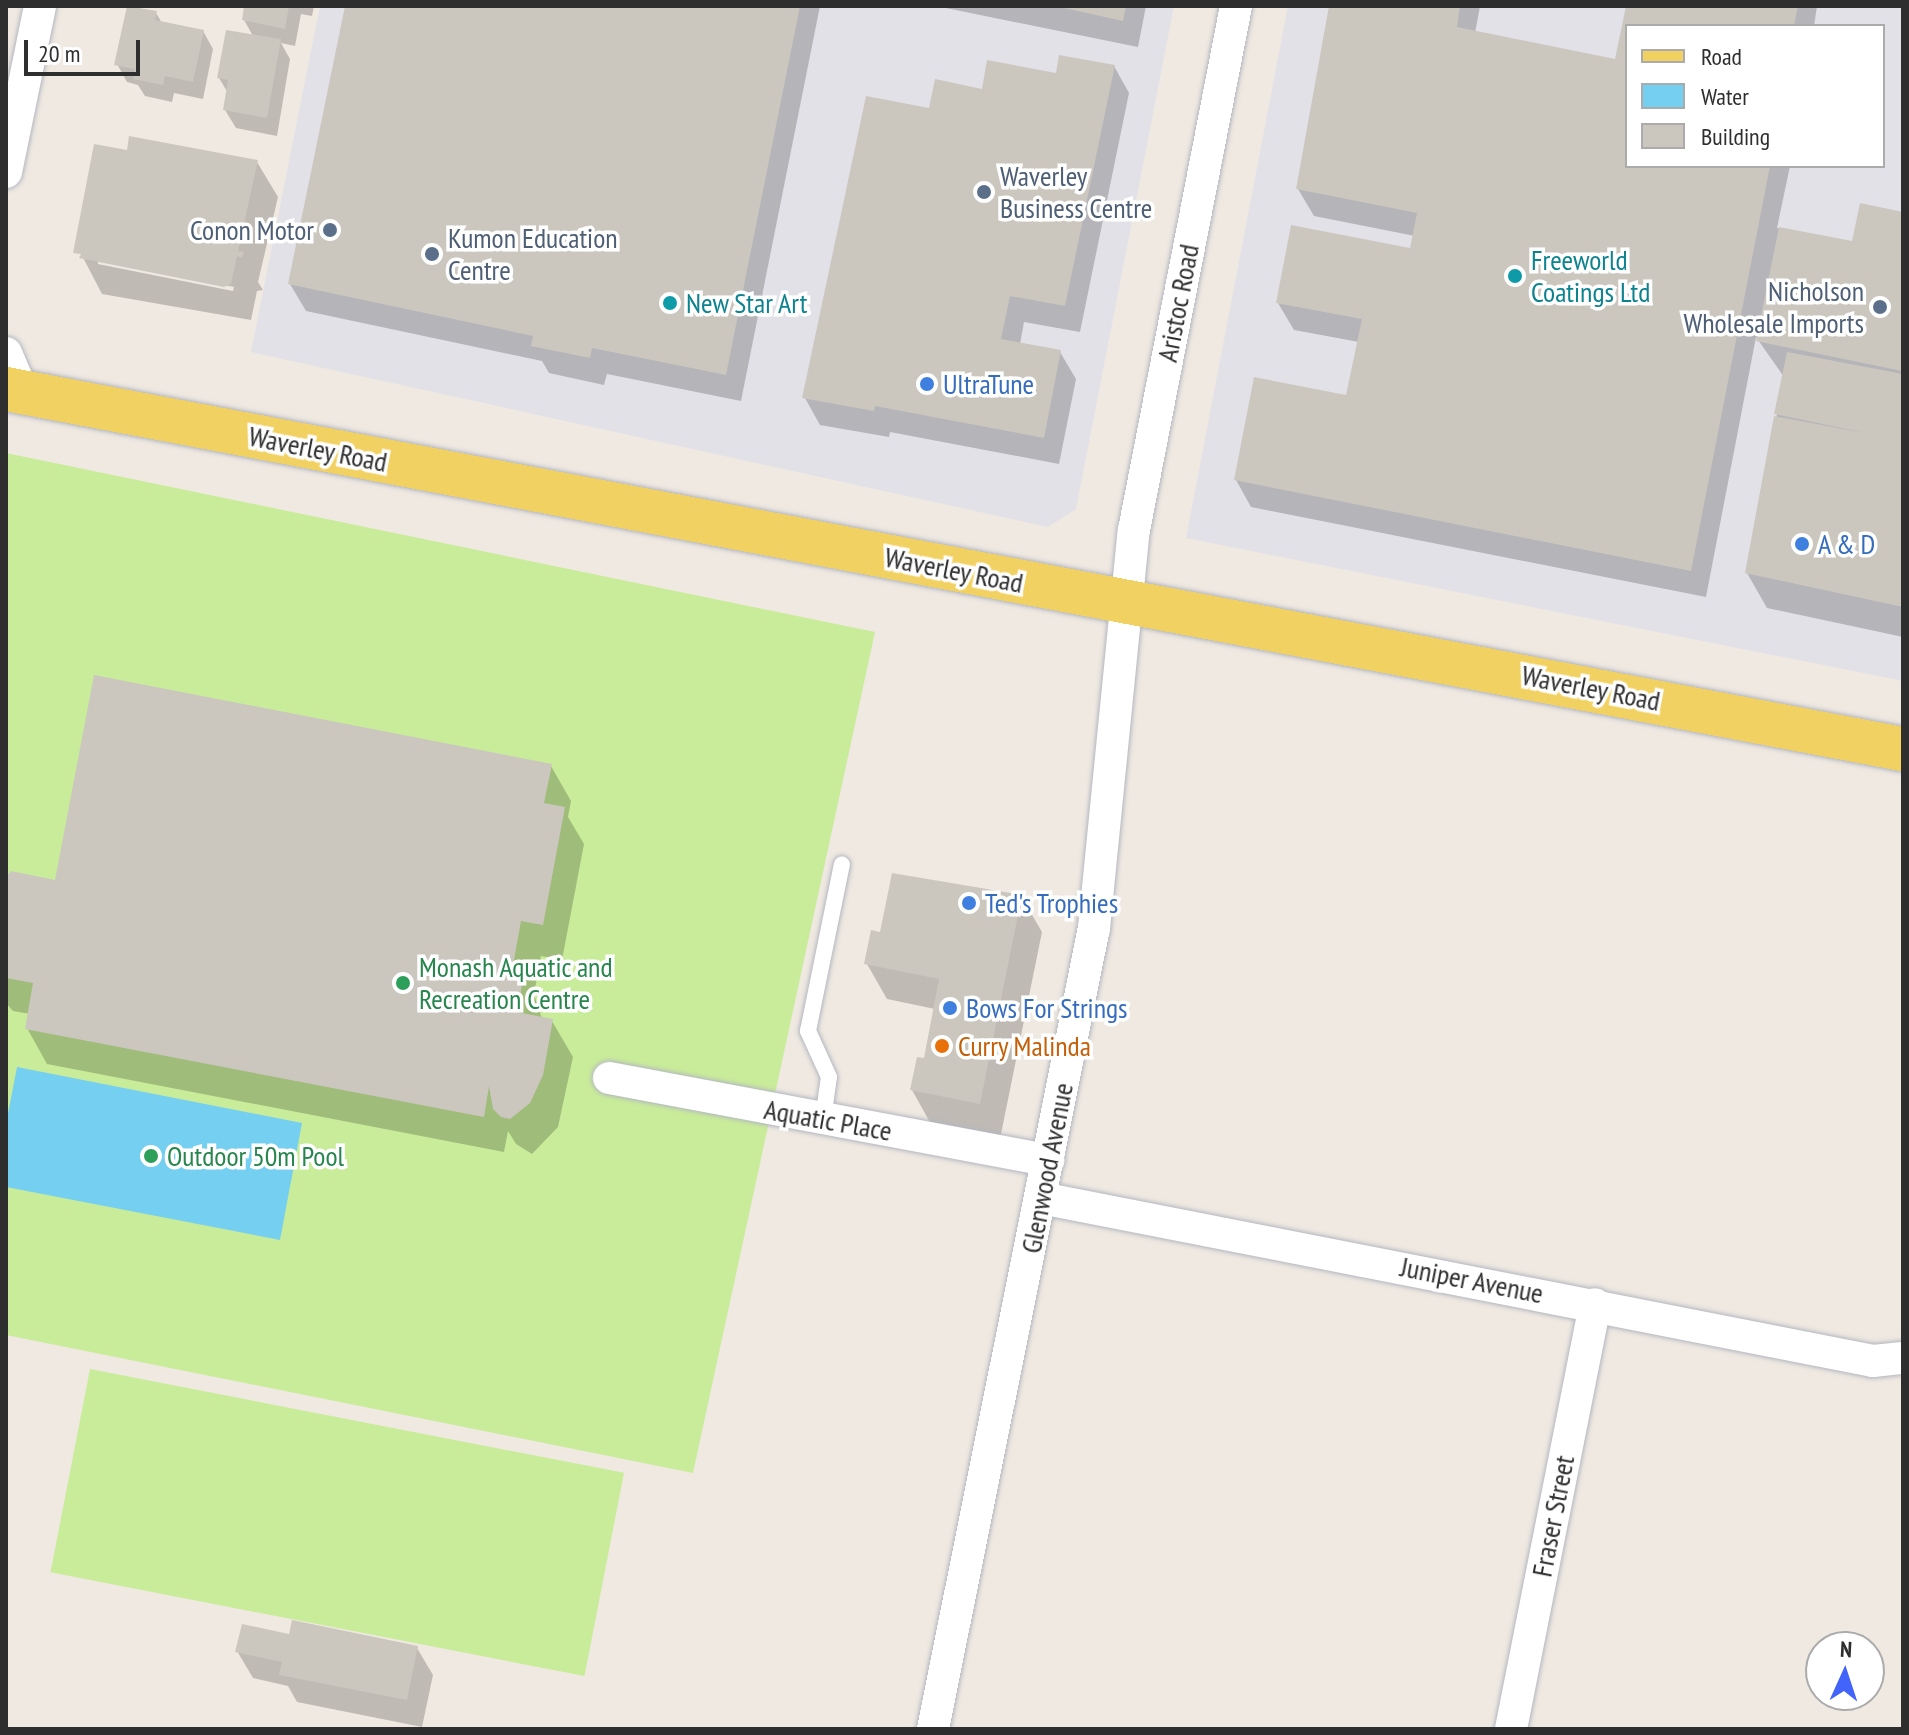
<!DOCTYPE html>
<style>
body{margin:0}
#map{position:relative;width:1909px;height:1735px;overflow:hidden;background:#efe9e1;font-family:"PT Sans Narrow",sans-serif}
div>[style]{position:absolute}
.industrial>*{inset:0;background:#e3e1e8}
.pitch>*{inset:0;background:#c9ec9a;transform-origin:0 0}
.water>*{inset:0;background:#75cff0}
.shadow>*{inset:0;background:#0003}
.building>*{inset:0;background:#cbc7bf}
.roads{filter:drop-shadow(0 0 2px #b4b7c1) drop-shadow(0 0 2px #b4b7c1)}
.service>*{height:16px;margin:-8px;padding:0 8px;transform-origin:8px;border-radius:8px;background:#fff}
.minor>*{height:32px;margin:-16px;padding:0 16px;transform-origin:16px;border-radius:16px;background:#fff}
.primary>*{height:44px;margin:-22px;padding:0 22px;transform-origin:22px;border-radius:22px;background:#f2d163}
.dots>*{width:22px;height:22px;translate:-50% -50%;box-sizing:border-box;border:4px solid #fff;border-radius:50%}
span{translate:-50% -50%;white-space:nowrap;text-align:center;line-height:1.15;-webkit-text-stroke:7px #fff;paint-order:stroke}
.service-label{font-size:28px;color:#4e5e75}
.left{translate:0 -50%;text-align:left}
.right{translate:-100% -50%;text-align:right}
.culture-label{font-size:28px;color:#0d838f}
.street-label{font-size:28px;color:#2e2e2e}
.shop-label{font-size:28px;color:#366cbe}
.leisure-label{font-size:28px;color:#27864d}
.food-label{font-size:28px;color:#c56008}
.frame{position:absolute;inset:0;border:8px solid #2e2e2e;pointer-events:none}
.legend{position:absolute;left:1625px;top:24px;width:260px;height:144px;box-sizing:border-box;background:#fff;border:2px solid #ababab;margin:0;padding:10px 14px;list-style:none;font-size:24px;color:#2e2e2e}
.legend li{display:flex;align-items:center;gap:16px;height:40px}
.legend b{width:40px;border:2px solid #ababab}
.north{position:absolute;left:1805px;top:1631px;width:80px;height:80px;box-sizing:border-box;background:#fff;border:2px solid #ababab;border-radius:50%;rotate:3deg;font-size:22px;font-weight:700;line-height:32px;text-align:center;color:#2e2e2e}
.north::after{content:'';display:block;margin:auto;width:28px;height:36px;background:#4264fb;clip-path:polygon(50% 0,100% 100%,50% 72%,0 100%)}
.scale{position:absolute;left:24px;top:40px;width:116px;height:36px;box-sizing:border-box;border:4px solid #2e2e2e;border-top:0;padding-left:10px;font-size:24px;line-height:28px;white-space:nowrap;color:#2e2e2e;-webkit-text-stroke:6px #fff;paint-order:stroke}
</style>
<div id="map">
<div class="industrial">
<i style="clip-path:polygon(320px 6px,1174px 6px,1076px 509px,1048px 527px,251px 352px)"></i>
<i style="clip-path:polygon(evenodd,1288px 6px,1903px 6px,1903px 681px,1186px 538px,1288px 6px,1627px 26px,1883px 26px,1883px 166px,1627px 166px,1627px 26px)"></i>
</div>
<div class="pitch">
<i style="clip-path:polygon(6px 453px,875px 632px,693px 1473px,6px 1335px)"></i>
<i style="left:90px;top:1369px;width:544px;height:207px;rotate:11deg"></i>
</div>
<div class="water">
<i style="clip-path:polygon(17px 1067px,302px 1123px,280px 1240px,6px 1187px,6px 1124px)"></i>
</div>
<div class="shadow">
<i style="clip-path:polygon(246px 6px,314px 6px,312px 16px,301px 14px,295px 46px,281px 43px,290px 59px,277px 136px,236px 128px,225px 110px,228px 93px,219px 78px,253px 36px,244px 20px)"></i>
<i style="clip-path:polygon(347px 6px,820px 6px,741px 401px,607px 374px,604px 385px,549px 373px,542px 361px,306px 311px,290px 284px)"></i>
<i style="clip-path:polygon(936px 6px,1146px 6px,1138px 47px)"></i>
<i style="clip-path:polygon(1331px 6px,1480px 6px,1475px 33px,1617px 62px,1628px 6px,1817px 6px,1814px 26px,1627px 26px,1627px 166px,1790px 166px,1777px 228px,1854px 243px,1861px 206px,1903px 214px,1903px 637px,1767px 608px,1747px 573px,1784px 377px,1756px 337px,1706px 597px,1251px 507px,1236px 480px,1347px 397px,1359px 342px,1294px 330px,1278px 303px,1412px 251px,1415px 236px,1314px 216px,1298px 189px)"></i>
<i style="clip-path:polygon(156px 13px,162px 23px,203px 31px,213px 49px,203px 99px,174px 93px,172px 102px,145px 96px,138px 85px,127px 82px,117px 64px)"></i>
<i style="clip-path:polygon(1114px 66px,1129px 93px,1080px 332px,1024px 322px,1020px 344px,1060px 352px,1076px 379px,1059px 464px,890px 432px,889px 437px,820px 425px,805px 398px,930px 110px,983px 91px)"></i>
<i style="clip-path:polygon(evenodd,128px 152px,257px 162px,278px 197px,258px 282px,263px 290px,257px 291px,251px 320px,102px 294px,77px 246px,128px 152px,98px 260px,234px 287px,233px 291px,98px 264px,98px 260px)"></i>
<i style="clip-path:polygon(551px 766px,571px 801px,568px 817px,584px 844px,562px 960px,541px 956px,534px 994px,542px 1019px,552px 1021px,573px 1057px,558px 1127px,532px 1154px,516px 1144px,508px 1131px,504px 1152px,47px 1064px,27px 1028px,30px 1014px,13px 1011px,6px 1003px,6px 877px,57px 882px)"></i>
<i style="clip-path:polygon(1021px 896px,1042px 932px,1000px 1139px,932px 1126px,912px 1090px,926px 1060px,935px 1009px,887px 999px,867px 964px,881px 934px)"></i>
<i style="clip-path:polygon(291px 1636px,417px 1648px,433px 1675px,422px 1727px,297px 1702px,288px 1686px,253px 1678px,237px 1651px)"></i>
</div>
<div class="building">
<i style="clip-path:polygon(127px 6px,157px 11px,155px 20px,204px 30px,193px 82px,165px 76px,163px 85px,133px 79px,135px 69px,114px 65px)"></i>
<i style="clip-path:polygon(244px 6px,289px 6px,285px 29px,242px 20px)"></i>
<i style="clip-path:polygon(345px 6px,800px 6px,726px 375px,592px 348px,590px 358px,531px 346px,533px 336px,288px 284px)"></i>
<i style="clip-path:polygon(1055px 6px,1126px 6px,1123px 21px)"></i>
<i style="clip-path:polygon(1329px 6px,1460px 6px,1457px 27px,1615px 59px,1626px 6px,1798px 6px,1794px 26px,1627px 26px,1627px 166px,1770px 166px,1691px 571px,1234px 480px,1254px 377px,1346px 395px,1362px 319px,1276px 303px,1291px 225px,1410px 248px,1417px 213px,1296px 189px)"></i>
<i style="clip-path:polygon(226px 30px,281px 39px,267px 118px,223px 110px,228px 80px,217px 78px)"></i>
<i style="clip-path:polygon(1059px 55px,1115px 65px,1065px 306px,1010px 296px,1001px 339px,1061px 350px,1044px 438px,875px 406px,874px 411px,802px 398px,866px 96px,929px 108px,935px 79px,982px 89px,987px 60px,1056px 73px)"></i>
<i style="clip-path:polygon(129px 136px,258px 160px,238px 251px,244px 252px,242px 258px,237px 256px,231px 284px,224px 287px,79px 258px,81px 254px,73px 253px,94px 144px,127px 150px)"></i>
<i style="clip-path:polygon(1860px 203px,1903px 212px,1902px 371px,1756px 341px,1779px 227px,1852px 241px)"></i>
<i style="clip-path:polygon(1787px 352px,1903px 374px,1903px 607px,1745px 573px,1774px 416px,1870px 434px,1774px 414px)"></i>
<i style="clip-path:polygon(94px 675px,552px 764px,544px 803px,565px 807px,543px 925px,521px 921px,512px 971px,524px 974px,517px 1012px,553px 1019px,543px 1075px,530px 1103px,510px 1119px,501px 1117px,493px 1109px,489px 1086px,484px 1117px,25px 1029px,33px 983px,6px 978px,6px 877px,11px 871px,55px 880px)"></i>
<i style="clip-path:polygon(892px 873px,1022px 895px,980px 1104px,910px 1090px,917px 1057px,924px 1058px,939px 979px,864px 964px,871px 930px,880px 932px)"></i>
<i style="clip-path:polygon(292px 1620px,418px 1646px,407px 1700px,279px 1675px,282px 1662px,235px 1652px,242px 1624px,289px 1634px)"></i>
</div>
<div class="roads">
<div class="service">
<i style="left:823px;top:1119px;width:42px;rotate:-81.9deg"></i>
<i style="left:829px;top:1077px;width:51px;rotate:-114.5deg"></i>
<i style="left:808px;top:1031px;width:170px;rotate:-78.5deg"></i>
</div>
<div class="minor">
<i style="left:6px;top:172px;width:169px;rotate:-78.4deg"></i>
<i style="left:6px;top:353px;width:43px;rotate:67deg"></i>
<i style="left:609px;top:1078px;width:447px;rotate:10.6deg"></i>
<i style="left:1041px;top:1198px;width:848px;rotate:11.08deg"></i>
<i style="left:1873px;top:1361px;width:30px;rotate:-6deg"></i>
<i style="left:933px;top:1729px;width:817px;rotate:-78.64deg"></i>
<i style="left:1094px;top:928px;width:400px;rotate:-84.3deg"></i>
<i style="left:1134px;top:530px;width:534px;rotate:-78.98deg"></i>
<i style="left:1511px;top:1729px;width:433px;rotate:-78.8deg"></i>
</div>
<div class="primary">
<i style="left:6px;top:389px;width:1931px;rotate:10.75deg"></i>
</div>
</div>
<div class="dots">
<i style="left:984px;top:192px;background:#5c6f8a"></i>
<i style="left:330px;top:230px;background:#5c6f8a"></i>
<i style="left:432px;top:254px;background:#5c6f8a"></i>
<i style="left:1515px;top:276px;background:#0f9aa8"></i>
<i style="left:670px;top:303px;background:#0f9aa8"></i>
<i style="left:1880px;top:307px;background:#5c6f8a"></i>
<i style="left:927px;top:384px;background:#3f7fe0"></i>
<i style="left:1802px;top:544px;background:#3f7fe0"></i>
<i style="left:969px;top:903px;background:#3f7fe0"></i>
<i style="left:403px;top:983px;background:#2e9e5b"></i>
<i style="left:950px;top:1008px;background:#3f7fe0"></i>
<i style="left:942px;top:1046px;background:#e8710a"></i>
<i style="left:151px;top:1156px;background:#2e9e5b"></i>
</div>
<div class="service-label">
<span class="left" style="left:1000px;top:192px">Waverley<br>Business Centre</span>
<span class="right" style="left:314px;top:230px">Conon Motor</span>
<span class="left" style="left:448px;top:254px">Kumon Education<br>Centre</span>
<span class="right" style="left:1864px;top:307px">Nicholson<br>Wholesale Imports</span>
</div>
<div class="culture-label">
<span class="left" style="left:1531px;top:276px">Freeworld<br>Coatings Ltd</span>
<span class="left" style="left:686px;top:303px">New Star Art</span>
</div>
<div class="street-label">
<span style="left:1178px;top:303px;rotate:-79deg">Aristoc Road</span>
<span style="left:318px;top:449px;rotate:11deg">Waverley Road</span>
<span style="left:954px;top:570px;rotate:11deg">Waverley Road</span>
<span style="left:1591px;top:688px;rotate:11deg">Waverley Road</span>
<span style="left:828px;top:1120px;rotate:10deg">Aquatic Place</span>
<span style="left:1047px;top:1168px;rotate:-79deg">Glenwood Avenue</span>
<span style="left:1472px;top:1280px;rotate:11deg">Juniper Avenue</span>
<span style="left:1553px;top:1516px;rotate:-79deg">Fraser Street</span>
</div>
<div class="shop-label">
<span class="left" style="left:943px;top:384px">UltraTune</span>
<span class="left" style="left:1818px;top:544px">A &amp; D</span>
<span class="left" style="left:985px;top:903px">Ted's Trophies</span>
<span class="left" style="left:966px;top:1008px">Bows For Strings</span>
</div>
<div class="leisure-label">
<span class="left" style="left:419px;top:983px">Monash Aquatic and<br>Recreation Centre</span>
<span class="left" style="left:167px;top:1156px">Outdoor 50m Pool</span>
</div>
<div class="food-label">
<span class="left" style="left:958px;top:1046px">Curry Malinda</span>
</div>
<div class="frame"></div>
<ul class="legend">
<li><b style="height:10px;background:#f2d163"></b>Road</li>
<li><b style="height:22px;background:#75cff0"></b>Water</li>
<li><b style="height:22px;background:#cbc7bf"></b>Building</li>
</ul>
<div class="north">N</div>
<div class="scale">20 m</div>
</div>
